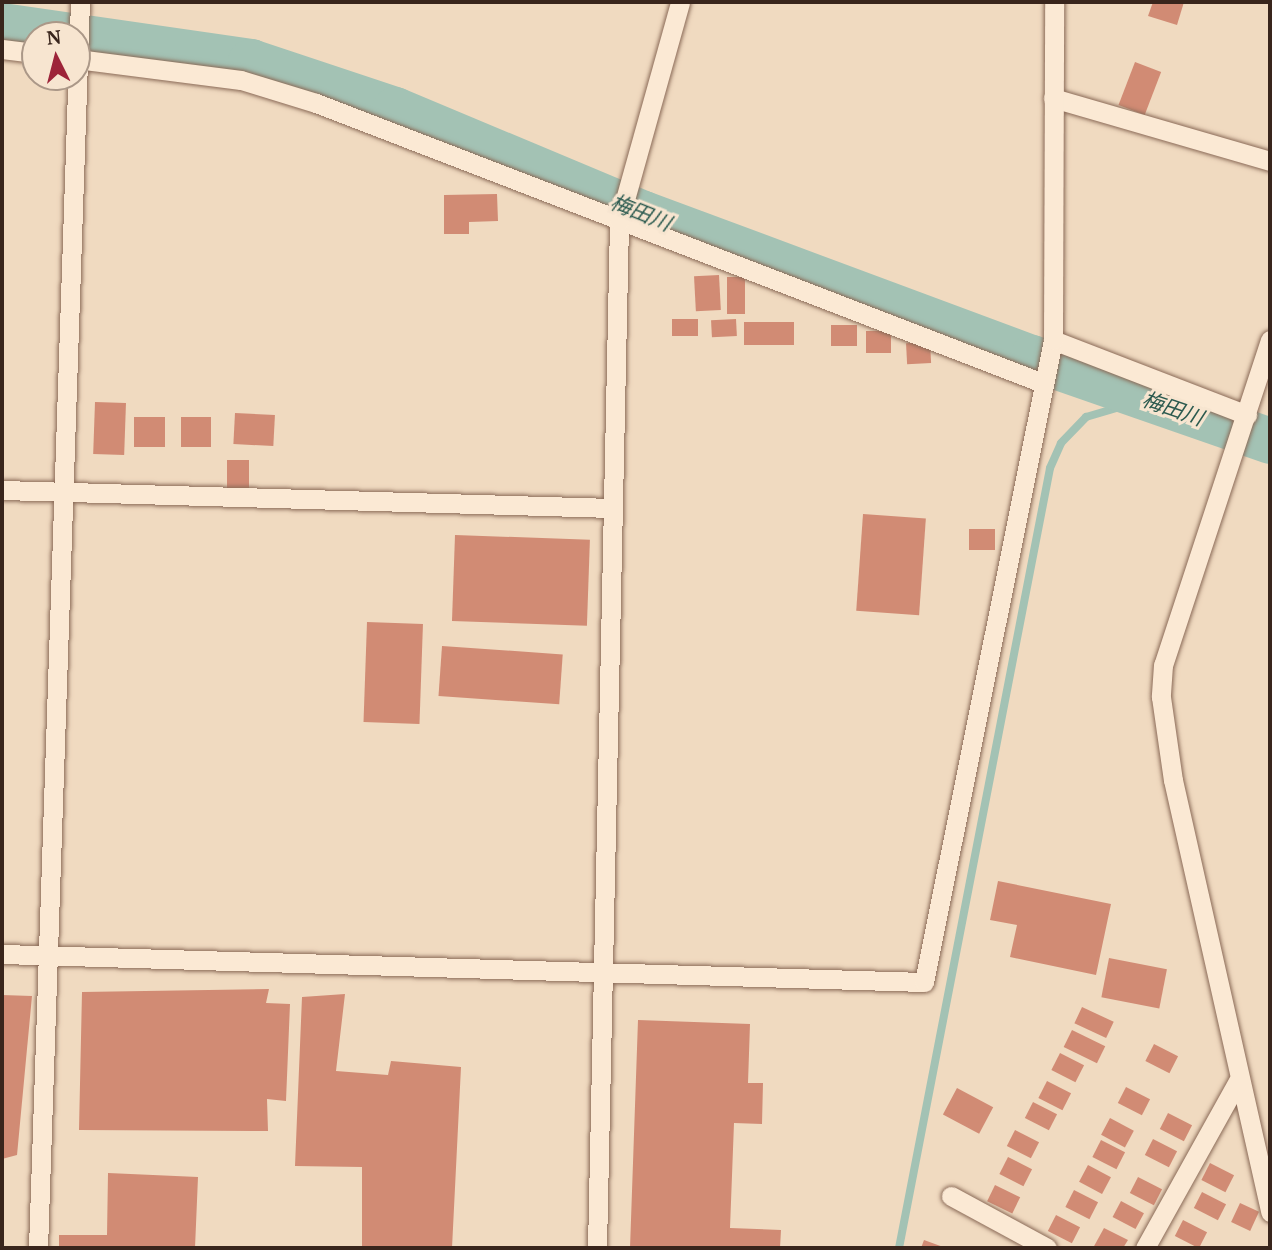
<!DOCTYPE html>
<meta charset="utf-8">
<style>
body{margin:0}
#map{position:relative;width:1272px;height:1250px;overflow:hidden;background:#f0dac0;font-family:"PT Serif","Noto Sans JP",serif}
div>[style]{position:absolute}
.stream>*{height:8px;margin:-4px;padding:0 4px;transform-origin:4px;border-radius:4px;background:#a3c2b4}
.river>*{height:46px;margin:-23px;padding:0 23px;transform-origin:23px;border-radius:23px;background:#a3c2b4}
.building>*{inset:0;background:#d18b74;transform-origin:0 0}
.roads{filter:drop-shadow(0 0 2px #8a6a57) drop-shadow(0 0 2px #8a6a57)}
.street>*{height:19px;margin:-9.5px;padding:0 9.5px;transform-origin:9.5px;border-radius:9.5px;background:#fbe9d4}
span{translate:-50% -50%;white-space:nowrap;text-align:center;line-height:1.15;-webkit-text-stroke:6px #f7e5d0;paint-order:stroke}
.water-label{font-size:21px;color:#2b5a4f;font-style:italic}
.frame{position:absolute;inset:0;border:4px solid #39251c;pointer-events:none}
.north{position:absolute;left:21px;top:21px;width:70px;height:70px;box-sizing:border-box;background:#f7e5d0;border:2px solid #ab9888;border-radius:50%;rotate:354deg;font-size:19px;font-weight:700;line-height:28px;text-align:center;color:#39251c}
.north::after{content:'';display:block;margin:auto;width:24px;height:32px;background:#9d2439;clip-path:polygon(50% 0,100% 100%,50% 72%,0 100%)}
</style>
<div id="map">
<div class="stream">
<i style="left:899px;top:1248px;width:794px;rotate:-79.04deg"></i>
<i style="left:1050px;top:468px;width:27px;rotate:-66deg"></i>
<i style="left:1061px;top:443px;width:36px;rotate:-46deg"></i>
<i style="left:1086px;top:417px;width:53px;rotate:-16.4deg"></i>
<i style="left:1137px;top:402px;width:28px;rotate:2deg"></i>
</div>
<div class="river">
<i style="left:2px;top:26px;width:252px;rotate:8.2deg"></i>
<i style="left:251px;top:62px;width:152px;rotate:18.4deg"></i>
<i style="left:395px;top:110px;width:270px;rotate:22.7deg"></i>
<i style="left:644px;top:214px;width:414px;rotate:20.4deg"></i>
<i style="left:1032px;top:358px;width:252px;rotate:19.2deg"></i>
</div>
<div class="building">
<i style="clip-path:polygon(1153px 2px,1184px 2px,1177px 25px,1148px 16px)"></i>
<i style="left:1135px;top:62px;width:28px;height:46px;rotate:21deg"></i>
<i style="clip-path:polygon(497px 194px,498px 221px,469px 222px,469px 234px,444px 234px,444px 195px)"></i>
<i style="left:719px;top:275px;width:35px;height:25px;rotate:87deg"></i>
<i style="left:727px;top:277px;width:18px;height:37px"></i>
<i style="left:698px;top:319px;width:17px;height:26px;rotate:90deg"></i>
<i style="left:736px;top:319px;width:17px;height:25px;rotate:87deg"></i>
<i style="left:744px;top:322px;width:50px;height:23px"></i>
<i style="left:831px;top:325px;width:26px;height:21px"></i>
<i style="left:866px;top:331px;width:25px;height:22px"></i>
<i style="left:930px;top:342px;width:21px;height:24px;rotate:87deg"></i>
<i style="left:95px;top:402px;width:31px;height:52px;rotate:2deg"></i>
<i style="left:235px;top:413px;width:40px;height:31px;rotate:3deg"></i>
<i style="left:134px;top:417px;width:31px;height:30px"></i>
<i style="left:181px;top:417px;width:30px;height:30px"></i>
<i style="left:227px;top:460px;width:22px;height:30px"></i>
<i style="left:863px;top:514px;width:63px;height:97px;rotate:4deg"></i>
<i style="left:995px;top:529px;width:21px;height:26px;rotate:90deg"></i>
<i style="left:455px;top:535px;width:135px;height:86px;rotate:2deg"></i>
<i style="left:367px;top:622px;width:56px;height:100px;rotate:2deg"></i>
<i style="left:442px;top:646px;width:121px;height:50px;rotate:4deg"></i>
<i style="clip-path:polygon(998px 881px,1111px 904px,1096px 975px,1010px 957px,1017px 925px,990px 920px)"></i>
<i style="left:1109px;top:958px;width:59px;height:40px;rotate:11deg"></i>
<i style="clip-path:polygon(269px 989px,266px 1003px,290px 1004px,286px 1101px,267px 1099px,268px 1131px,79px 1130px,82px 992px)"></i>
<i style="clip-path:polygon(345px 994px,336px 1071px,388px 1075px,391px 1061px,461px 1067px,452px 1248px,362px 1248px,362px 1167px,295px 1166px,302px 997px)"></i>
<i style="clip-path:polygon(2px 995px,32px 996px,17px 1155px,2px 1159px)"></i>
<i style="left:1082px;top:1007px;width:35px;height:18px;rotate:25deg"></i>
<i style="clip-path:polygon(638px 1020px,750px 1024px,748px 1083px,763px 1083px,762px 1124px,734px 1123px,730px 1228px,781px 1230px,780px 1248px,630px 1248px)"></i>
<i style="left:1072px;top:1030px;width:37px;height:19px;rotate:26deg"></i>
<i style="left:1154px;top:1044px;width:27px;height:19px;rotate:27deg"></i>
<i style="left:1060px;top:1053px;width:27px;height:19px;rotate:27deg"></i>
<i style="left:1047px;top:1081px;width:27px;height:19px;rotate:27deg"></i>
<i style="left:1126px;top:1087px;width:27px;height:18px;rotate:27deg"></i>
<i style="left:957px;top:1088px;width:41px;height:30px;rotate:28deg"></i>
<i style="left:1033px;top:1102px;width:27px;height:18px;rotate:27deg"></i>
<i style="left:1168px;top:1113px;width:27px;height:18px;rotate:27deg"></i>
<i style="left:1110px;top:1118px;width:27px;height:19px;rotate:28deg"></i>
<i style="left:1015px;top:1130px;width:27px;height:18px;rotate:27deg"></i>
<i style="left:1153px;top:1139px;width:27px;height:18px;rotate:27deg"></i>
<i style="left:1101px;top:1140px;width:27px;height:19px;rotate:27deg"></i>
<i style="left:1008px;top:1157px;width:27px;height:19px;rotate:27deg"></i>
<i style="left:1210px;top:1163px;width:27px;height:19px;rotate:27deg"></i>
<i style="left:1088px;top:1165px;width:26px;height:19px;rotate:28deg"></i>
<i style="clip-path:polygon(108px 1173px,198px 1177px,195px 1248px,59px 1248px,59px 1235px,107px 1235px)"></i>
<i style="left:1138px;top:1177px;width:27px;height:18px;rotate:27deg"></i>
<i style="left:995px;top:1185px;width:28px;height:18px;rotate:26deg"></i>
<i style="left:1074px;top:1190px;width:27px;height:19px;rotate:27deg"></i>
<i style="left:1202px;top:1192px;width:27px;height:18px;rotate:27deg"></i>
<i style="left:1121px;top:1201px;width:26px;height:18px;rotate:28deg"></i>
<i style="left:1240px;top:1203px;width:21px;height:21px;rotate:25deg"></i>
<i style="left:1056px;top:1215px;width:27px;height:18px;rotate:27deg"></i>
<i style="left:1183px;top:1220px;width:27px;height:18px;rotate:27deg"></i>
<i style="clip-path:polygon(1104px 1228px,1128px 1240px,1123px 1248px,1093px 1248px)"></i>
<i style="clip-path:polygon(924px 1240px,946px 1248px,921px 1248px)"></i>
</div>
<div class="roads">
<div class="street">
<i style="left:2px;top:49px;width:33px;rotate:7deg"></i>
<i style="left:77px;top:59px;width:165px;rotate:7.3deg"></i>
<i style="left:241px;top:80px;width:78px;rotate:17deg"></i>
<i style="left:316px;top:103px;width:776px;rotate:21.07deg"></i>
<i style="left:1053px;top:98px;width:226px;rotate:16.2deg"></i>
<i style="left:1053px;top:340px;width:208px;rotate:21.1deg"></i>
<i style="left:1270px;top:340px;width:342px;rotate:108.2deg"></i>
<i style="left:1163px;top:665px;width:32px;rotate:94deg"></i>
<i style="left:1161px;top:697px;width:84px;rotate:81.8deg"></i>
<i style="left:1173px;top:780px;width:443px;rotate:77.3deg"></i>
<i style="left:2px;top:490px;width:609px;rotate:1.69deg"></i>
<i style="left:2px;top:954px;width:922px;rotate:1.74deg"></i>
<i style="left:924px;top:982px;width:655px;rotate:-78.64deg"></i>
<i style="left:1053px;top:340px;width:338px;rotate:-89.8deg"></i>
<i style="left:951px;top:1196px;width:109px;rotate:28.4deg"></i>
<i style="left:38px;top:1248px;width:1247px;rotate:-88.07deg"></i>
<i style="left:597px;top:1248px;width:1027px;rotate:-88.77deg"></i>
<i style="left:619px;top:221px;width:227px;rotate:-74.4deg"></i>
<i style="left:1145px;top:1248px;width:191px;rotate:-60.9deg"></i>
</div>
</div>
<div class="water-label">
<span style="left:641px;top:212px;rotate:22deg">梅田川</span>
<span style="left:1173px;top:408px;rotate:19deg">梅田川</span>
</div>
<div class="frame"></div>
<div class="north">N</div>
</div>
